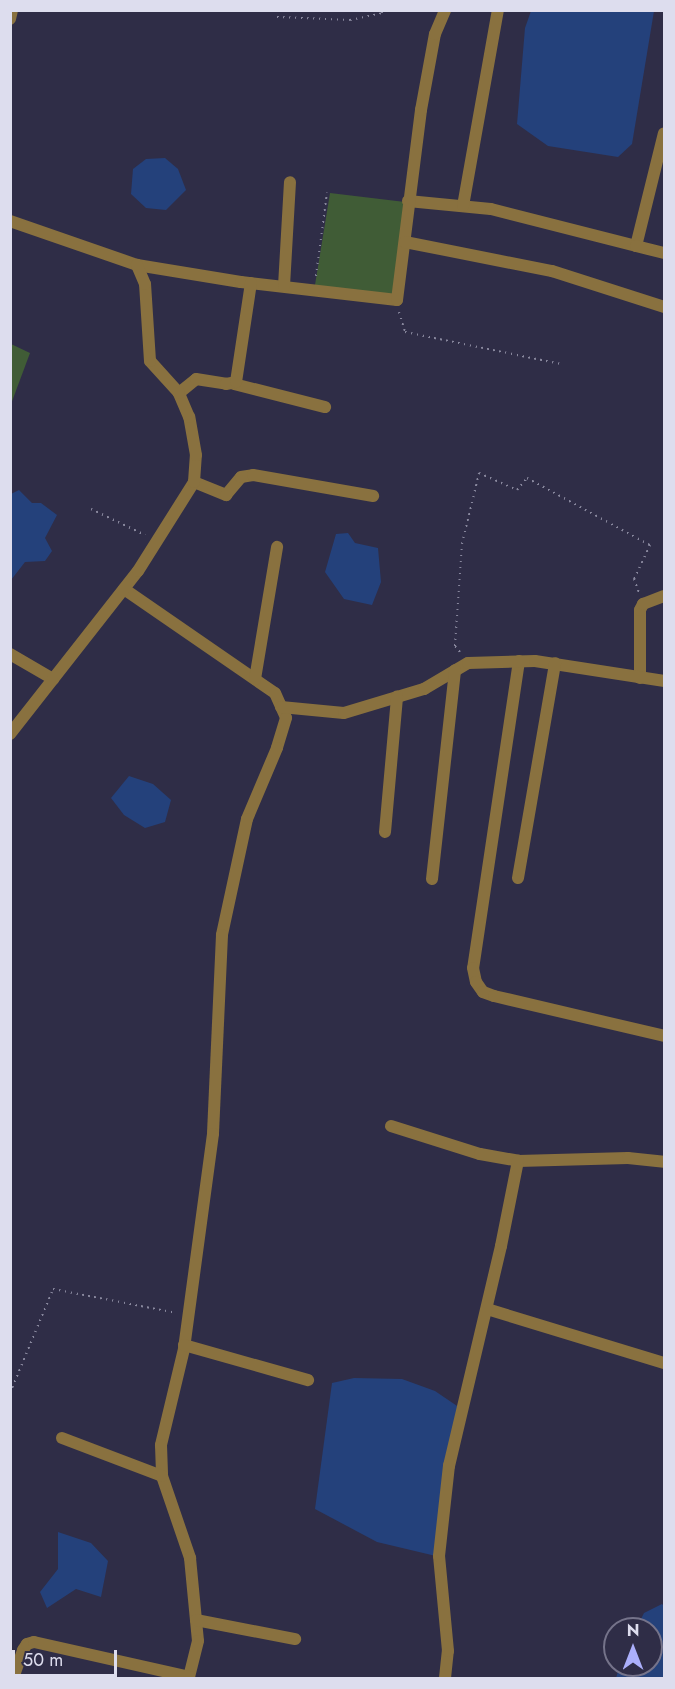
<!DOCTYPE html>
<style>
body{margin:0}
#map{position:relative;width:675px;height:1689px;overflow:hidden;background:#2f2d47;font-family:Jost,sans-serif}
div>[style]{position:absolute}
.green>*{inset:0;background:#405c36}
.water>*{inset:0;background:#24417b}
.path>*{height:2px;margin-top:-1px;transform-origin:0;background:repeating-linear-gradient(90deg,#88879d 0 1.5px,transparent 0 6px)}
.street>*{height:12px;margin:-6px;padding:0 6px;transform-origin:6px;border-radius:6px;background:#89713f}
span{translate:-50% -50%;white-space:nowrap;text-align:center;line-height:1.15;-webkit-text-stroke:5px #2f2d47;paint-order:stroke}
.frame{position:absolute;inset:0;border:12px solid #dde;pointer-events:none}
.north{position:absolute;left:603px;top:1617px;width:60px;height:60px;box-sizing:border-box;background:#2f2d47;border:2px solid #75738a;border-radius:50%;rotate:0deg;font-size:16px;font-weight:700;line-height:24px;text-align:center;color:#dde}
.north::after{content:'';display:block;margin:auto;width:21px;height:27px;background:#abaffb;clip-path:polygon(50% 0,100% 100%,50% 72%,0 100%)}
.scale{position:absolute;left:12px;top:1650px;width:105px;height:27px;box-sizing:border-box;border:3px solid #dde;border-top:0;padding-left:8px;font-size:18px;line-height:21px;white-space:nowrap;color:#dde;-webkit-text-stroke:4px #2f2d47;paint-order:stroke}
</style>
<div id="map">
<div class="green">
<i style="clip-path:polygon(330px 193px,405px 202px,395px 303px,315px 285px)"></i>
<i style="clip-path:polygon(11px 344px,30px 353px,11px 404px)"></i>
</div>
<div class="water">
<i style="clip-path:polygon(531px 11px,654px 11px,632px 144px,618px 157px,548px 146px,517px 124px,525px 28px)"></i>
<i style="clip-path:polygon(165px 158px,178px 169px,186px 190px,166px 210px,146px 208px,131px 194px,133px 169px,146px 159px)"></i>
<i style="clip-path:polygon(19px 490px,32px 503px,41px 503px,57px 515px,45px 538px,52px 551px,45px 561px,25px 562px,11px 580px,11px 494px)"></i>
<i style="clip-path:polygon(348px 533px,355px 543px,378px 548px,381px 582px,372px 605px,344px 599px,325px 572px,336px 534px)"></i>
<i style="clip-path:polygon(129px 776px,153px 784px,171px 800px,165px 822px,145px 828px,124px 815px,111px 798px)"></i>
<i style="clip-path:polygon(354px 1378px,402px 1379px,435px 1391px,463px 1410px,440px 1557px,377px 1542px,315px 1509px,332px 1383px)"></i>
<i style="clip-path:polygon(58px 1532px,91px 1543px,108px 1561px,101px 1597px,76px 1589px,47px 1608px,40px 1592px,58px 1569px)"></i>
<i style="clip-path:polygon(662px 1604px,664px 1606px,664px 1678px,616px 1678px,620px 1665px,651px 1665px,651px 1629px,636px 1629px,644px 1613px)"></i>
</div>
<div class="path">
<i style="left:277px;top:17px;width:73px;rotate:2.4deg"></i>
<i style="left:350px;top:20px;width:33px;rotate:-12deg"></i>
<i style="left:382px;top:13px;width:3px;rotate:-90deg"></i>
<i style="left:316px;top:276px;width:84px;rotate:-82.5deg"></i>
<i style="left:399px;top:312px;width:21px;rotate:73deg"></i>
<i style="left:405px;top:332px;width:159px;rotate:11.6deg"></i>
<i style="left:91px;top:509px;width:60px;rotate:25.7deg"></i>
<i style="left:460px;top:652px;width:8px;rotate:-130deg"></i>
<i style="left:455px;top:646px;width:102px;rotate:-86.1deg"></i>
<i style="left:462px;top:544px;width:73px;rotate:-76.5deg"></i>
<i style="left:479px;top:473px;width:42px;rotate:24.1deg"></i>
<i style="left:517px;top:490px;width:16px;rotate:-50deg"></i>
<i style="left:527px;top:478px;width:140px;rotate:28.6deg"></i>
<i style="left:650px;top:545px;width:38px;rotate:115deg"></i>
<i style="left:634px;top:579px;width:15px;rotate:70deg"></i>
<i style="left:10px;top:1393px;width:113px;rotate:-67.5deg"></i>
<i style="left:53px;top:1289px;width:126px;rotate:11deg"></i>
</div>
<div class="street">
<i style="left:10px;top:19px;width:9px;rotate:-77deg"></i>
<i style="left:408px;top:201px;width:83px;rotate:5.5deg"></i>
<i style="left:491px;top:209px;width:150px;rotate:14.3deg"></i>
<i style="left:636px;top:246px;width:116px;rotate:-76.1deg"></i>
<i style="left:463px;top:206px;width:199px;rotate:-79.9deg"></i>
<i style="left:10px;top:221px;width:134px;rotate:19.1deg"></i>
<i style="left:137px;top:265px;width:105px;rotate:9.3deg"></i>
<i style="left:241px;top:282px;width:157px;rotate:6.6deg"></i>
<i style="left:397px;top:300px;width:192px;rotate:-82.8deg"></i>
<i style="left:421px;top:110px;width:77px;rotate:-79.6deg"></i>
<i style="left:435px;top:34px;width:26px;rotate:-67deg"></i>
<i style="left:405px;top:242px;width:150px;rotate:11.2deg"></i>
<i style="left:552px;top:271px;width:118px;rotate:17.8deg"></i>
<i style="left:636px;top:246px;width:29px;rotate:14deg"></i>
<i style="left:284px;top:286px;width:104px;rotate:-86.7deg"></i>
<i style="left:234px;top:384px;width:94px;rotate:14.2deg"></i>
<i style="left:179px;top:393px;width:22px;rotate:-39deg"></i>
<i style="left:196px;top:379px;width:30px;rotate:9deg"></i>
<i style="left:226px;top:384px;width:10px;rotate:-11deg"></i>
<i style="left:236px;top:382px;width:100px;rotate:-81.4deg"></i>
<i style="left:194px;top:482px;width:35px;rotate:22deg"></i>
<i style="left:226px;top:495px;width:23px;rotate:-50deg"></i>
<i style="left:241px;top:477px;width:12px;rotate:-9deg"></i>
<i style="left:253px;top:475px;width:122px;rotate:9.9deg"></i>
<i style="left:124px;top:589px;width:183px;rotate:34.6deg"></i>
<i style="left:275px;top:693px;width:27px;rotate:66deg"></i>
<i style="left:286px;top:718px;width:31px;rotate:107deg"></i>
<i style="left:277px;top:748px;width:77px;rotate:112.9deg"></i>
<i style="left:247px;top:819px;width:119px;rotate:102.2deg"></i>
<i style="left:222px;top:935px;width:199px;rotate:92.6deg"></i>
<i style="left:213px;top:1134px;width:217px;rotate:97.7deg"></i>
<i style="left:184px;top:1349px;width:99px;rotate:103.5deg"></i>
<i style="left:161px;top:1445px;width:31px;rotate:88deg"></i>
<i style="left:162px;top:1476px;width:87px;rotate:71.1deg"></i>
<i style="left:190px;top:1558px;width:83px;rotate:84.5deg"></i>
<i style="left:198px;top:1641px;width:38px;rotate:104deg"></i>
<i style="left:10px;top:654px;width:50px;rotate:30.2deg"></i>
<i style="left:519px;top:661px;width:310px;rotate:98.5deg"></i>
<i style="left:473px;top:968px;width:14px;rotate:78deg"></i>
<i style="left:476px;top:982px;width:12px;rotate:55deg"></i>
<i style="left:483px;top:992px;width:12px;rotate:20deg"></i>
<i style="left:494px;top:996px;width:175px;rotate:13.2deg"></i>
<i style="left:640px;top:678px;width:68px;rotate:-90deg"></i>
<i style="left:640px;top:610px;width:7px;rotate:-63deg"></i>
<i style="left:643px;top:604px;width:22px;rotate:-21deg"></i>
<i style="left:255px;top:679px;width:134px;rotate:-80.5deg"></i>
<i style="left:281px;top:707px;width:63px;rotate:5.4deg"></i>
<i style="left:344px;top:713px;width:84px;rotate:-16.7deg"></i>
<i style="left:424px;top:689px;width:51px;rotate:-30.6deg"></i>
<i style="left:468px;top:663px;width:67px;rotate:-1.7deg"></i>
<i style="left:535px;top:661px;width:131px;rotate:8.8deg"></i>
<i style="left:10px;top:734px;width:207px;rotate:-51.9deg"></i>
<i style="left:138px;top:571px;width:105px;rotate:-57.8deg"></i>
<i style="left:194px;top:482px;width:27px;rotate:-86deg"></i>
<i style="left:196px;top:455px;width:39px;rotate:-100deg"></i>
<i style="left:189px;top:417px;width:26px;rotate:-113deg"></i>
<i style="left:179px;top:393px;width:43px;rotate:-132.2deg"></i>
<i style="left:150px;top:361px;width:77px;rotate:-93.7deg"></i>
<i style="left:145px;top:284px;width:21px;rotate:-113deg"></i>
<i style="left:385px;top:832px;width:136px;rotate:-84.9deg"></i>
<i style="left:518px;top:878px;width:218px;rotate:-80.2deg"></i>
<i style="left:432px;top:879px;width:210px;rotate:-83.7deg"></i>
<i style="left:391px;top:1126px;width:93px;rotate:17.5deg"></i>
<i style="left:480px;top:1154px;width:39px;rotate:10deg"></i>
<i style="left:518px;top:1161px;width:110px;rotate:-1.6deg"></i>
<i style="left:628px;top:1158px;width:36px;rotate:6deg"></i>
<i style="left:487px;top:1309px;width:185px;rotate:17deg"></i>
<i style="left:184px;top:1345px;width:129px;rotate:15.8deg"></i>
<i style="left:62px;top:1438px;width:107px;rotate:20.8deg"></i>
<i style="left:196px;top:1620px;width:101px;rotate:10.9deg"></i>
<i style="left:13px;top:1678px;width:30px;rotate:-70deg"></i>
<i style="left:23px;top:1650px;width:7px;rotate:-56deg"></i>
<i style="left:27px;top:1644px;width:7px;rotate:-16deg"></i>
<i style="left:34px;top:1642px;width:159px;rotate:12.7deg"></i>
<i style="left:445px;top:1678px;width:27px;rotate:-84deg"></i>
<i style="left:448px;top:1651px;width:95px;rotate:-95.4deg"></i>
<i style="left:439px;top:1556px;width:91px;rotate:-83.7deg"></i>
<i style="left:449px;top:1466px;width:226px;rotate:-76.7deg"></i>
<i style="left:501px;top:1246px;width:87px;rotate:-78.7deg"></i>
</div>
<div class="frame"></div>
<div class="north">N</div>
<div class="scale">50 m</div>
</div>
